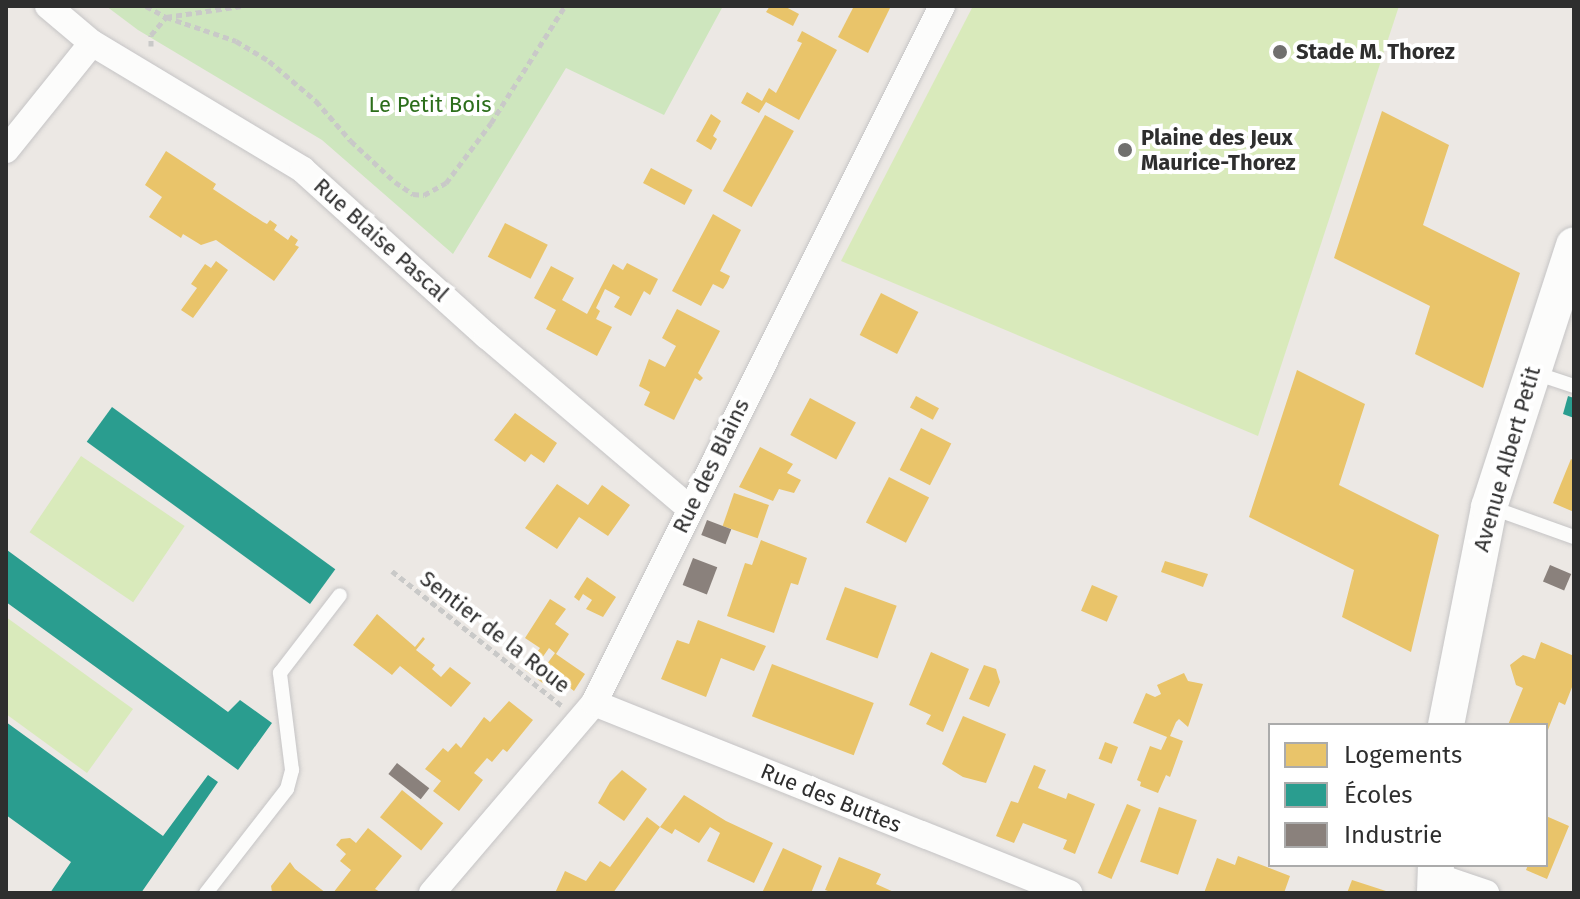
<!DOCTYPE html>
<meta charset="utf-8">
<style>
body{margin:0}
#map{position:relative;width:1580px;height:899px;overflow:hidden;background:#ece8e4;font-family:"Fira Sans",sans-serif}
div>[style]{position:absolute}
.green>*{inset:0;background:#cee6be}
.pitch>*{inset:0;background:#d9eabb;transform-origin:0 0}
.homes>*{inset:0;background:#e9c46a;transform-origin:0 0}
.schools>*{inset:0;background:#2a9d8f;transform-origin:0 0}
.industry>*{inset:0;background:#8a817c;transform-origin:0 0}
.path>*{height:5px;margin-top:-2.5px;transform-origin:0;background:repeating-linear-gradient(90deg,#c9c9c8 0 6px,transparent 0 10px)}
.roads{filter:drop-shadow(0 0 2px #c5c4c5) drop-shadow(0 0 2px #c5c4c5)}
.service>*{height:14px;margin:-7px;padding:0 7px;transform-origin:7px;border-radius:7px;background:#fcfcfb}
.minor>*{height:26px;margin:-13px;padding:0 13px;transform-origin:13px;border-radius:13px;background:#fcfcfb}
.secondary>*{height:36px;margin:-18px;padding:0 18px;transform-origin:18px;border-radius:18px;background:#fcfcfb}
.dots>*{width:22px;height:22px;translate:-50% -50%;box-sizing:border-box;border:4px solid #fff;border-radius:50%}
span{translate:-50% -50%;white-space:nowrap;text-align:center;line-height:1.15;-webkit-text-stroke:8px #fff;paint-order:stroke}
.poi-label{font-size:22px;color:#2e2e2e;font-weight:700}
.left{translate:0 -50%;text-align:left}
.park-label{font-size:22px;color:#2c6e1b}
.street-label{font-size:22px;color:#2e2e2e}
.frame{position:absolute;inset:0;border:8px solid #2e2e2e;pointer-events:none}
.legend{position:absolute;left:1268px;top:723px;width:280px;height:144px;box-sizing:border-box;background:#fff;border:2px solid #ababab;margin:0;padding:10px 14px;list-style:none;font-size:24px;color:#2e2e2e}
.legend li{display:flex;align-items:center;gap:16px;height:40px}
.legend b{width:40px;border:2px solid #ababab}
</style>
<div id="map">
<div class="green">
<i style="clip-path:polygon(106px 6px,723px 6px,664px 115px,566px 68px,453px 254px,322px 140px,138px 30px)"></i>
</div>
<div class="pitch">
<i style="clip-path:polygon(973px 6px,1399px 6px,1258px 436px,841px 261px)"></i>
<i style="left:81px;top:456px;width:125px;height:92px;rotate:34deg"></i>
<i style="clip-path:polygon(6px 617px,133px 709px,87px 773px,6px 714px)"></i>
</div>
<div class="homes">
<i style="clip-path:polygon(770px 6px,784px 6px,799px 14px,793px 26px,766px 12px)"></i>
<i style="clip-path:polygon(854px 6px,891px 6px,868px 53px,838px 37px)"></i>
<i style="clip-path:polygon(802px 31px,837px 50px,799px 120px,766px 102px,759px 113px,741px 103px,747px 92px,762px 101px,769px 88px,776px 93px,802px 43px,797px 41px)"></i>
<i style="clip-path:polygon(1382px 111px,1449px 145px,1423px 225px,1520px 273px,1483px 388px,1415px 354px,1430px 306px,1334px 258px)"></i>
<i style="clip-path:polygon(711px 114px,721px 121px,713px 136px,717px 139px,711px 150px,696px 141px)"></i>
<i style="left:765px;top:115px;width:33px;height:87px;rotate:29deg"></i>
<i style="clip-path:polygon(166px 151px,216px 184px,213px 189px,263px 222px,267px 224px,270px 220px,277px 225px,274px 230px,288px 240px,291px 235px,298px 240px,295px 245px,299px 247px,274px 281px,216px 240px,201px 245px,183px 234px,181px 238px,149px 217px,162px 197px,145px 185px)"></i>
<i style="left:651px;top:168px;width:47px;height:17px;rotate:28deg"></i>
<i style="clip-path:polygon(713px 214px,741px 230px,720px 271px,730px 276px,727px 283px,723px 289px,713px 284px,701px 306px,672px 291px)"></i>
<i style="left:505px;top:223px;width:48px;height:38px;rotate:27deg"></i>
<i style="clip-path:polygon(216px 261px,228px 270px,193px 318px,181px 310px,197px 288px,191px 284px,205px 264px,211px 268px)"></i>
<i style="clip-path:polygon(627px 263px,658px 279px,650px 295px,644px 291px,631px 316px,614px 307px,620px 297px,605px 289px,596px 308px,600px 311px,596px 319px,612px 327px,597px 356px,546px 329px,556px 310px,534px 298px,551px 266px,574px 278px,562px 300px,587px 314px,613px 264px,623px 270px)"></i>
<i style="left:881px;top:293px;width:42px;height:47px;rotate:27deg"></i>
<i style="clip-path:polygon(677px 309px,720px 331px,698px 373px,703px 378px,700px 381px,695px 378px,674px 420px,644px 405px,650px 392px,639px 386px,649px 359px,665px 367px,676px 346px,662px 338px)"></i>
<i style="clip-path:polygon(1297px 370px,1365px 404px,1339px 485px,1439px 535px,1411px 652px,1342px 617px,1354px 570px,1249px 517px)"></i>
<i style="left:916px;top:396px;width:26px;height:13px;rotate:28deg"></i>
<i style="left:810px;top:398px;width:52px;height:42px;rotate:28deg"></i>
<i style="clip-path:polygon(515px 413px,557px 443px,544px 463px,531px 454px,525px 462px,494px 440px)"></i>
<i style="left:921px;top:428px;width:34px;height:47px;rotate:27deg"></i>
<i style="clip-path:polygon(760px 447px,793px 464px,787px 473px,801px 480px,794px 493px,779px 489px,773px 501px,739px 487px)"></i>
<i style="clip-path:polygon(1571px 459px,1574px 461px,1574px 512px,1553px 503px)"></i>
<i style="left:889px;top:477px;width:45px;height:51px;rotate:27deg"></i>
<i style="clip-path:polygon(557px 484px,588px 505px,602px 485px,630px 505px,608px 536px,579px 517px,557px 549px,525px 528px)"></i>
<i style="left:734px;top:493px;width:37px;height:35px;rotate:19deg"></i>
<i style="clip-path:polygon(761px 540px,807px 558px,798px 585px,791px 583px,774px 633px,727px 616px,745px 563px,752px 565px)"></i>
<i style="clip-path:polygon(1165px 561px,1208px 574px,1203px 587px,1161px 572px)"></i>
<i style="clip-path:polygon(587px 577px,616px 597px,603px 617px,586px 609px,592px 600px,583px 594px,579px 601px,574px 597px)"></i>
<i style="left:1092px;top:585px;width:28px;height:28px;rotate:23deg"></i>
<i style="left:845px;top:587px;width:55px;height:56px;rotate:20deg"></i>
<i style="clip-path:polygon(550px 599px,566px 609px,555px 624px,569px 634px,556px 654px,585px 674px,574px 691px,544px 668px,555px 653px,549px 648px,535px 668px,551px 681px,548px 687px,525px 670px,540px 648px,525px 638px)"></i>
<i style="clip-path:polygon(377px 614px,415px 647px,423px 637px,425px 639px,416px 650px,435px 665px,432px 669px,441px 677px,450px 667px,471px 683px,451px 707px,400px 666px,392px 675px,353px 645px)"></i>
<i style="clip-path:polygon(698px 620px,766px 646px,754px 671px,721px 658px,706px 697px,661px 679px,677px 640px,689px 644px)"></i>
<i style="clip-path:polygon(1541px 642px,1574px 656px,1574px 682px,1565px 705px,1559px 702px,1546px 735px,1546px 725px,1508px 725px,1523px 688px,1516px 685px,1510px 665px,1523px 655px,1535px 659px)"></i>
<i style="clip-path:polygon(931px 652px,969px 669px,943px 732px,926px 724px,931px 715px,909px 705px)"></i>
<i style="left:772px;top:664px;width:109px;height:56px;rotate:21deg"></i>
<i style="clip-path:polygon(984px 665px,996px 669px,1000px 682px,989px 707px,969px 699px)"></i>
<i style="clip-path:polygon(1184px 673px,1188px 681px,1203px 684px,1188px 727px,1179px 719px,1176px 722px,1170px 736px,1183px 741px,1170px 777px,1166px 775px,1158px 793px,1140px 786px,1141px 782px,1137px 780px,1150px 746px,1161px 750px,1167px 737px,1133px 723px,1146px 693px,1155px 697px,1161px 694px,1157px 685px)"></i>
<i style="clip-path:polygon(509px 701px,533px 720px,507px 752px,503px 749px,492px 762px,487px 758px,474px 773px,483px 780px,459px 811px,433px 791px,441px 781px,425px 769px,443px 748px,448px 752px,456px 743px,461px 748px,484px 717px,490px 722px)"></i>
<i style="clip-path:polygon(963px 716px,1006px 734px,986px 783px,963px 777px,942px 764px)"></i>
<i style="left:1105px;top:742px;width:14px;height:18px;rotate:21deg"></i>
<i style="clip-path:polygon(1034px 765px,1046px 770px,1038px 788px,1066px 799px,1068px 793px,1095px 804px,1075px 854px,1063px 849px,1067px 840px,1023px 823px,1014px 843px,996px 836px,1011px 801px,1018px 803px)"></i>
<i style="clip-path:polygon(622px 770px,647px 789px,624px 821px,598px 803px,610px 782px)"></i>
<i style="left:402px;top:790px;width:53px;height:35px;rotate:39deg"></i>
<i style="clip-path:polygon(684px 795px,726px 821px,773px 843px,754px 883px,707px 861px,720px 833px,710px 827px,699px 843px,675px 829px,672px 834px,660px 827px,613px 893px,555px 893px,565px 871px,586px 881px,600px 861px,610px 867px,647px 817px,660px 827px)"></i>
<i style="left:1127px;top:804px;width:15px;height:75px;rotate:23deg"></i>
<i style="left:1159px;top:807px;width:40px;height:58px;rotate:19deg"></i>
<i style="clip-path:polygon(1546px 816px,1569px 826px,1547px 879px,1526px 870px,1528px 865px,1546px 865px)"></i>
<i style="clip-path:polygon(368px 828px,402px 856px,375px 889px,382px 893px,333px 893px,351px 870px,340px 861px,346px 854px,336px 845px,341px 839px,350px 838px,356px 843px)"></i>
<i style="clip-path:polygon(783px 848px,822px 866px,811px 893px,762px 893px)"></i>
<i style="clip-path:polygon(1238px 856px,1290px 876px,1284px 893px,1204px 893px,1217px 858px,1235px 865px)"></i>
<i style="clip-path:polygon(839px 857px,881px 874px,876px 884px,896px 893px,834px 893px,825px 890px)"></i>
<i style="clip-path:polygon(290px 862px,295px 869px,326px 893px,272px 892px,271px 886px)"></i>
<i style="clip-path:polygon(1352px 880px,1389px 892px,1389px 893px,1347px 893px)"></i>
</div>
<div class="schools">
<i style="clip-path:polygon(1568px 396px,1574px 398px,1574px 418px,1563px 414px)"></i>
<i style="left:112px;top:407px;width:276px;height:43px;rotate:36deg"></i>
<i style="clip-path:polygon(7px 550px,228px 712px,240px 700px,272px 723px,238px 770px,6px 602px)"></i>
<i style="clip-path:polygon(6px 722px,163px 836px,208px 775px,218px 782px,141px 893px,50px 893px,71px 862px,6px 815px)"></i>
</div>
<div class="industry">
<i style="left:707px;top:520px;width:26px;height:16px;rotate:21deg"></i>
<i style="left:693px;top:558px;width:26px;height:29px;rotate:21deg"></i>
<i style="left:1550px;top:565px;width:23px;height:18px;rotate:23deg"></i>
<i style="left:397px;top:763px;width:41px;height:14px;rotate:38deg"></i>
</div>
<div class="path">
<i style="left:146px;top:6px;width:23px;rotate:29deg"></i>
<i style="left:166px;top:17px;width:74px;rotate:18.9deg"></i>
<i style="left:236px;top:41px;width:39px;rotate:31deg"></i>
<i style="left:269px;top:61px;width:62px;rotate:40.4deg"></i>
<i style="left:316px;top:101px;width:53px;rotate:48.8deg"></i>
<i style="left:351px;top:141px;width:60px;rotate:43deg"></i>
<i style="left:395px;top:182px;width:22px;rotate:34deg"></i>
<i style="left:413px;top:194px;width:11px;rotate:5deg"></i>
<i style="left:424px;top:195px;width:25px;rotate:-29deg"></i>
<i style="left:446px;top:183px;width:75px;rotate:-53.1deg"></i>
<i style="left:491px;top:123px;width:138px;rotate:-57.7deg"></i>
<i style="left:151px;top:46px;width:11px;rotate:-90deg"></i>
<i style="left:151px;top:35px;width:23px;rotate:-50deg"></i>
<i style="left:166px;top:17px;width:76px;rotate:-8.3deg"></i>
<i style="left:392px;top:571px;width:216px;rotate:38.4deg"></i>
</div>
<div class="roads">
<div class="service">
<i style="left:1532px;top:372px;width:44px;rotate:18.4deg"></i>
<i style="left:1490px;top:507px;width:89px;rotate:19.7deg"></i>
<i style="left:206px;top:893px;width:132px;rotate:-52.1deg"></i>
<i style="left:287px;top:789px;width:20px;rotate:-75deg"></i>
<i style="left:292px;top:770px;width:98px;rotate:-97.1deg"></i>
<i style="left:280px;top:673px;width:98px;rotate:-52.4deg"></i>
</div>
<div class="minor">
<i style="left:48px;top:6px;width:57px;rotate:40.1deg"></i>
<i style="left:92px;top:43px;width:246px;rotate:31deg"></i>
<i style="left:303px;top:170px;width:248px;rotate:42.1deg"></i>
<i style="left:487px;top:336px;width:267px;rotate:40.4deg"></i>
<i style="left:6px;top:150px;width:137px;rotate:-51.2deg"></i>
<i style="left:594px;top:703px;width:512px;rotate:21.8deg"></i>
<i style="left:1436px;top:876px;width:53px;rotate:18.8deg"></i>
<i style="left:432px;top:893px;width:250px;rotate:-49.5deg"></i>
<i style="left:594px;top:703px;width:779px;rotate:-63.47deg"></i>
</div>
<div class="secondary">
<i style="left:1446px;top:725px;width:222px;rotate:-78.8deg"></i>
<i style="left:1489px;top:507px;width:275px;rotate:-72deg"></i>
<i style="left:1435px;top:893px;width:28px;rotate:-88deg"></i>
</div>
</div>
<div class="dots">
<i style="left:1280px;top:52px;background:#706f6e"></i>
<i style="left:1125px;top:150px;background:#706f6e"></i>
</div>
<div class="poi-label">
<span class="left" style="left:1296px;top:52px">Stade M. Thorez</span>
<span class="left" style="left:1141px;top:150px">Plaine des Jeux<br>Maurice-Thorez</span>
</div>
<div class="park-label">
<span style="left:430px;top:105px">Le Petit Bois</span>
</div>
<div class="street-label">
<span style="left:381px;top:240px;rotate:42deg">Rue Blaise Pascal</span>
<span style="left:1507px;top:459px;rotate:-74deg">Avenue Albert Petit</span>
<span style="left:711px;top:466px;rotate:-64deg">Rue des Blains</span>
<span style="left:495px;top:632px;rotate:38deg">Sentier de la Roue</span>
<span style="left:831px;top:798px;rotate:22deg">Rue des Buttes</span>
</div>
<div class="frame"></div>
<ul class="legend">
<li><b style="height:22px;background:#e9c46a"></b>Logements</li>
<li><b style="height:22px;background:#2a9d8f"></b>Écoles</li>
<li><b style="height:22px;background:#8a817c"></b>Industrie</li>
</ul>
</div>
